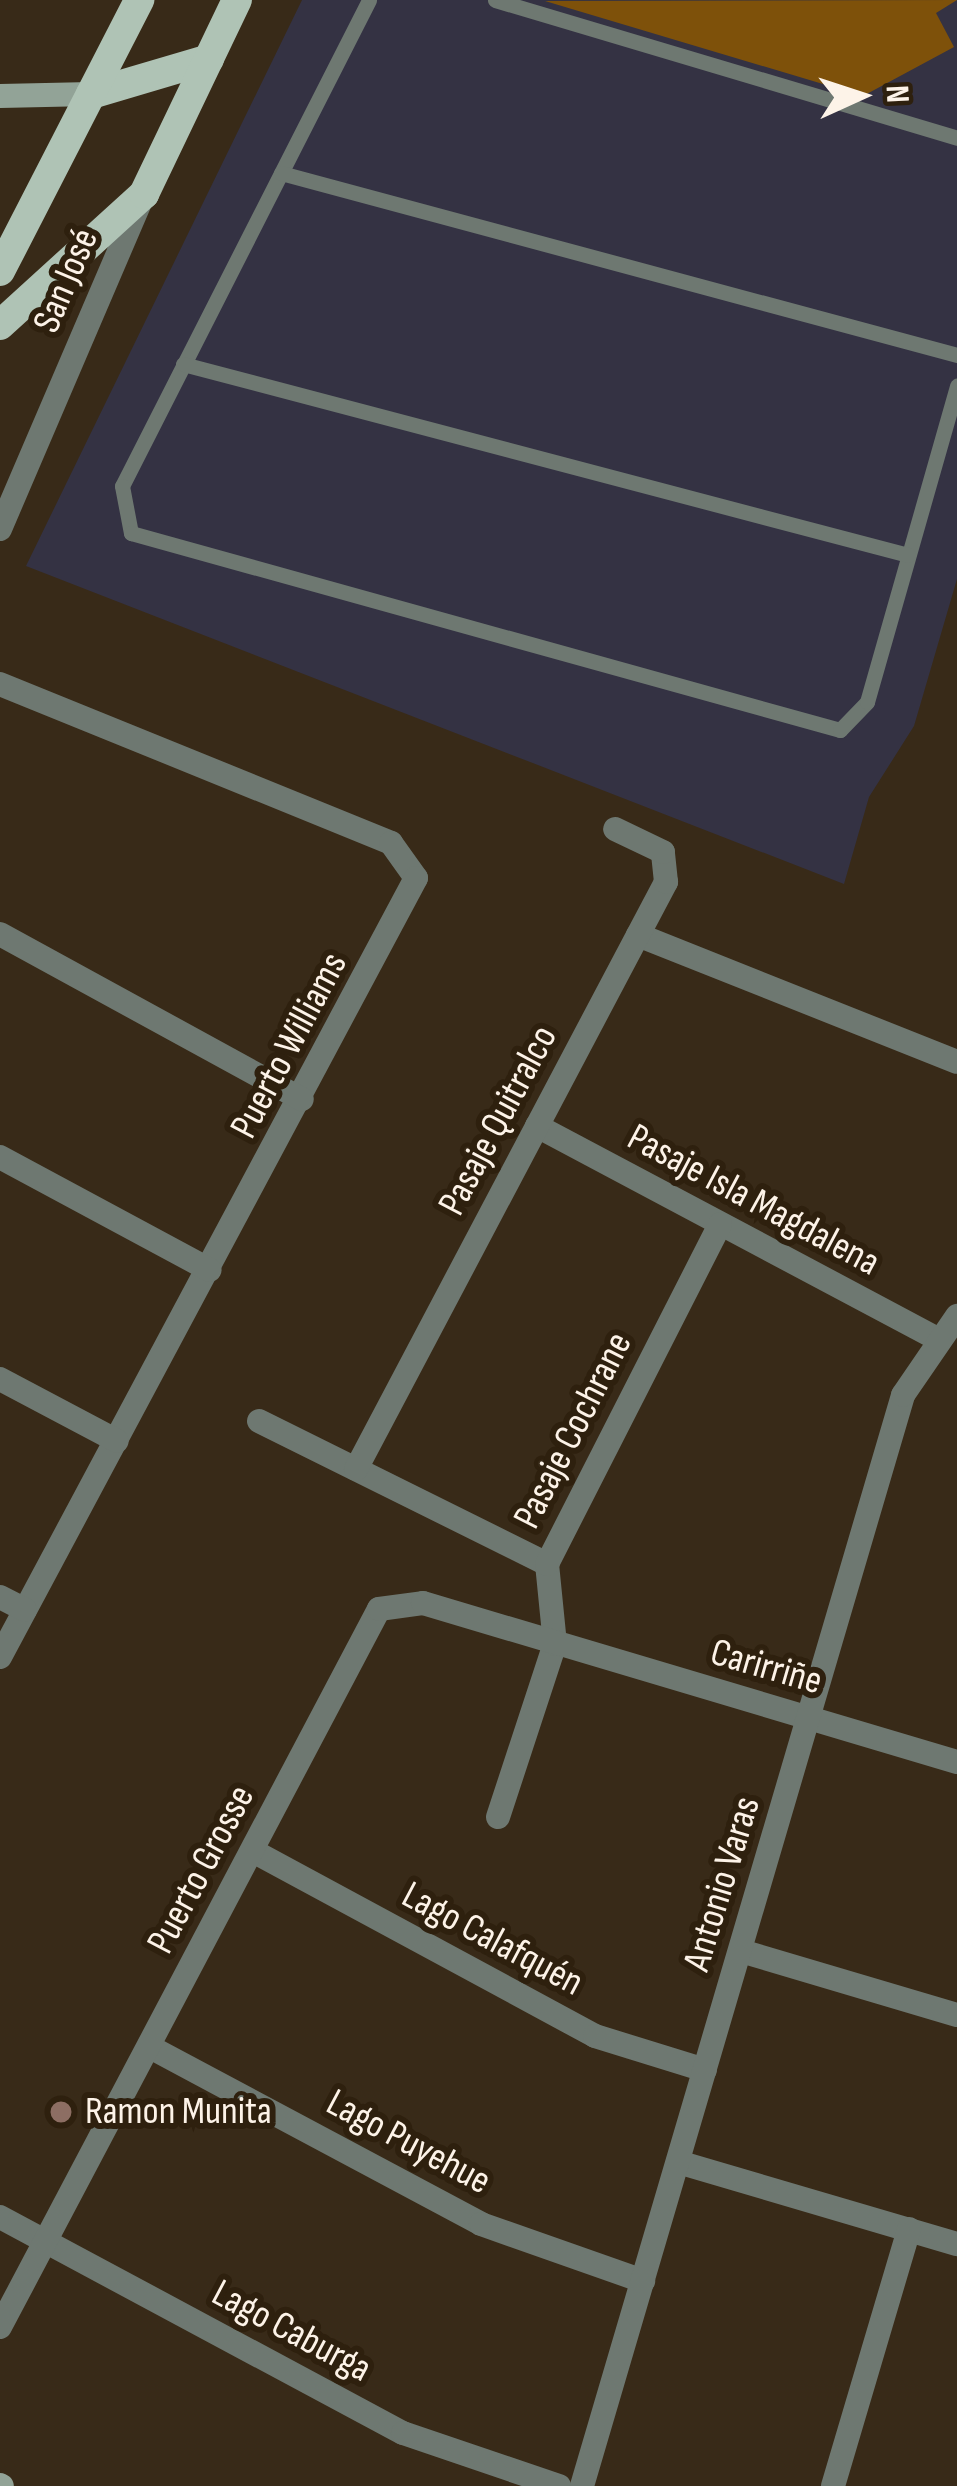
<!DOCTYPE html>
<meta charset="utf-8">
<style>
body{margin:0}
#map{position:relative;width:957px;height:2486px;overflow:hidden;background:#382a18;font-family:"Sofia Sans Condensed",sans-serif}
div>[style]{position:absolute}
.industrial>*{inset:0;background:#343243}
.building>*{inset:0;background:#7e510a}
.lane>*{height:15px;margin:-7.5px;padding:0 7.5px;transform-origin:7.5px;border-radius:7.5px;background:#6e7871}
.street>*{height:24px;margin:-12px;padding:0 12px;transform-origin:12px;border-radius:12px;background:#6e7871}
.secondary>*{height:24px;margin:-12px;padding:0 12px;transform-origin:12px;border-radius:12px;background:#92a397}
.primary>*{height:30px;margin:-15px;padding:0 15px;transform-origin:15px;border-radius:15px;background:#afc3b5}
.dots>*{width:33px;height:33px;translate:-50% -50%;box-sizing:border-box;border:6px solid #2e200e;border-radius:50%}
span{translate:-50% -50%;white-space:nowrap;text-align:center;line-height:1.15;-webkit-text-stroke:12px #2e200e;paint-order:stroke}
.street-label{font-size:39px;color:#fdf3e8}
.poi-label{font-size:39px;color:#fdf3e8}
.left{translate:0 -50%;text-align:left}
.north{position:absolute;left:801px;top:36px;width:120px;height:120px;-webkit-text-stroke:9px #2e200e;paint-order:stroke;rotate:87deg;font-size:33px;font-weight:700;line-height:48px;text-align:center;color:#fdf3e8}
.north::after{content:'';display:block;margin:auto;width:42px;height:54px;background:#fdf3e8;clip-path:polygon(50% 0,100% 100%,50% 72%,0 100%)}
</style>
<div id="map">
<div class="industrial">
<i style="clip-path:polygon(302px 0,957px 0,957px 579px,914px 726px,869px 797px,844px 884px,26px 566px)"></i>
</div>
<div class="building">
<i style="clip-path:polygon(957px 0,936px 13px,954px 47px,863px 96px,545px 1px)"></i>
</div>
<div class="lane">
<i style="left:369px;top:0;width:545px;rotate:116.94deg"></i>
<i style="left:122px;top:486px;width:48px;rotate:79.2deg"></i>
<i style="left:131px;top:533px;width:736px;rotate:15.53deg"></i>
<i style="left:840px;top:730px;width:39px;rotate:-46deg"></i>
<i style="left:867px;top:702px;width:329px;rotate:-74.1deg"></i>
<i style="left:495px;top:0;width:482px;rotate:16.6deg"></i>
<i style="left:281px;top:173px;width:700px;rotate:15.07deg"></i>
<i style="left:183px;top:364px;width:750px;rotate:14.76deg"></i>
</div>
<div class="street">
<i style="left:0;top:529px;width:358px;rotate:-66.8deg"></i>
<i style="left:0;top:684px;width:422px;rotate:22.1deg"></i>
<i style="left:391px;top:843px;width:43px;rotate:54.5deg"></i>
<i style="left:416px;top:878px;width:883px;rotate:118.1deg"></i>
<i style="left:0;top:934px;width:344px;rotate:28.7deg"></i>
<i style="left:638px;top:935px;width:343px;rotate:21.7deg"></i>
<i style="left:537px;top:1126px;width:451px;rotate:28deg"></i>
<i style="left:0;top:1157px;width:238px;rotate:28.3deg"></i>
<i style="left:0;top:1379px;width:132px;rotate:27.9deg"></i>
<i style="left:259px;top:1421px;width:322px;rotate:26.4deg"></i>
<i style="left:356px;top:1469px;width:664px;rotate:-62.16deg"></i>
<i style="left:666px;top:882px;width:30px;rotate:-96deg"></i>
<i style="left:663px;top:852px;width:53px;rotate:-154.4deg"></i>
<i style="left:0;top:1597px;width:28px;rotate:27deg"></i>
<i style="left:498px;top:1817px;width:182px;rotate:-71.8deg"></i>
<i style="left:555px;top:1644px;width:80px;rotate:-95.7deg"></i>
<i style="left:547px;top:1564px;width:381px;rotate:-63deg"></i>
<i style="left:253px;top:1851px;width:389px;rotate:28.4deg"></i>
<i style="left:595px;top:2036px;width:115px;rotate:17.2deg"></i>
<i style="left:741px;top:1951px;width:225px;rotate:16.5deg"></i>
<i style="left:150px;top:2047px;width:375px;rotate:28.1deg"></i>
<i style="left:481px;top:2224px;width:172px;rotate:19.4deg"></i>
<i style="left:678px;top:2162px;width:291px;rotate:16.4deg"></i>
<i style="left:0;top:2217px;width:457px;rotate:28.2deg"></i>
<i style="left:403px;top:2433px;width:165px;rotate:18.8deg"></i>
<i style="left:0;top:2327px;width:812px;rotate:-62.17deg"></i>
<i style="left:379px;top:1609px;width:44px;rotate:-7.8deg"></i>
<i style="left:423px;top:1603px;width:557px;rotate:16.58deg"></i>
<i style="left:582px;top:2486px;width:1137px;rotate:-73.6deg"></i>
<i style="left:903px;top:1395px;width:96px;rotate:-55.6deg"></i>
<i style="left:833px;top:2486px;width:268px;rotate:-73.5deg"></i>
</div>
<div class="secondary">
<i style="left:0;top:96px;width:91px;rotate:-1.3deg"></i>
<i style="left:0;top:2485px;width:2px;rotate:27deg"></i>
</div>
<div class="primary">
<i style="left:91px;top:94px;width:123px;rotate:-16.5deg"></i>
<i style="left:0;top:271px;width:305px;rotate:-62.8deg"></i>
<i style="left:0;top:325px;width:195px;rotate:-42.3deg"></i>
<i style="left:144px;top:194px;width:215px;rotate:-64.4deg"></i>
</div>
<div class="dots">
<i style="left:61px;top:2112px;background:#8d6e63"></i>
</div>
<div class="street-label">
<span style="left:67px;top:281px;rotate:-67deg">San José</span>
<span style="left:290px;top:1046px;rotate:-62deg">Puerto Williams</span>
<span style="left:499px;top:1121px;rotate:-62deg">Pasaje Quitralco</span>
<span style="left:753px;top:1201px;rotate:28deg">Pasaje Isla Magdalena</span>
<span style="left:574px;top:1431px;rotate:-63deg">Pasaje Cochrane</span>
<span style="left:766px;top:1668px;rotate:16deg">Carirriñe</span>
<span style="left:202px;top:1870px;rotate:-62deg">Puerto Grosse</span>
<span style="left:723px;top:1884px;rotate:-73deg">Antonio Varas</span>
<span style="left:492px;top:1940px;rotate:28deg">Lago Calafquén</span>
<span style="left:408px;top:2143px;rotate:28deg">Lago Puyehue</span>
<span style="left:291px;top:2332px;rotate:28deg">Lago Caburga</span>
</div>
<div class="poi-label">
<span class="left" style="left:85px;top:2112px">Ramon Munita</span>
</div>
<div class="north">N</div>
</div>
